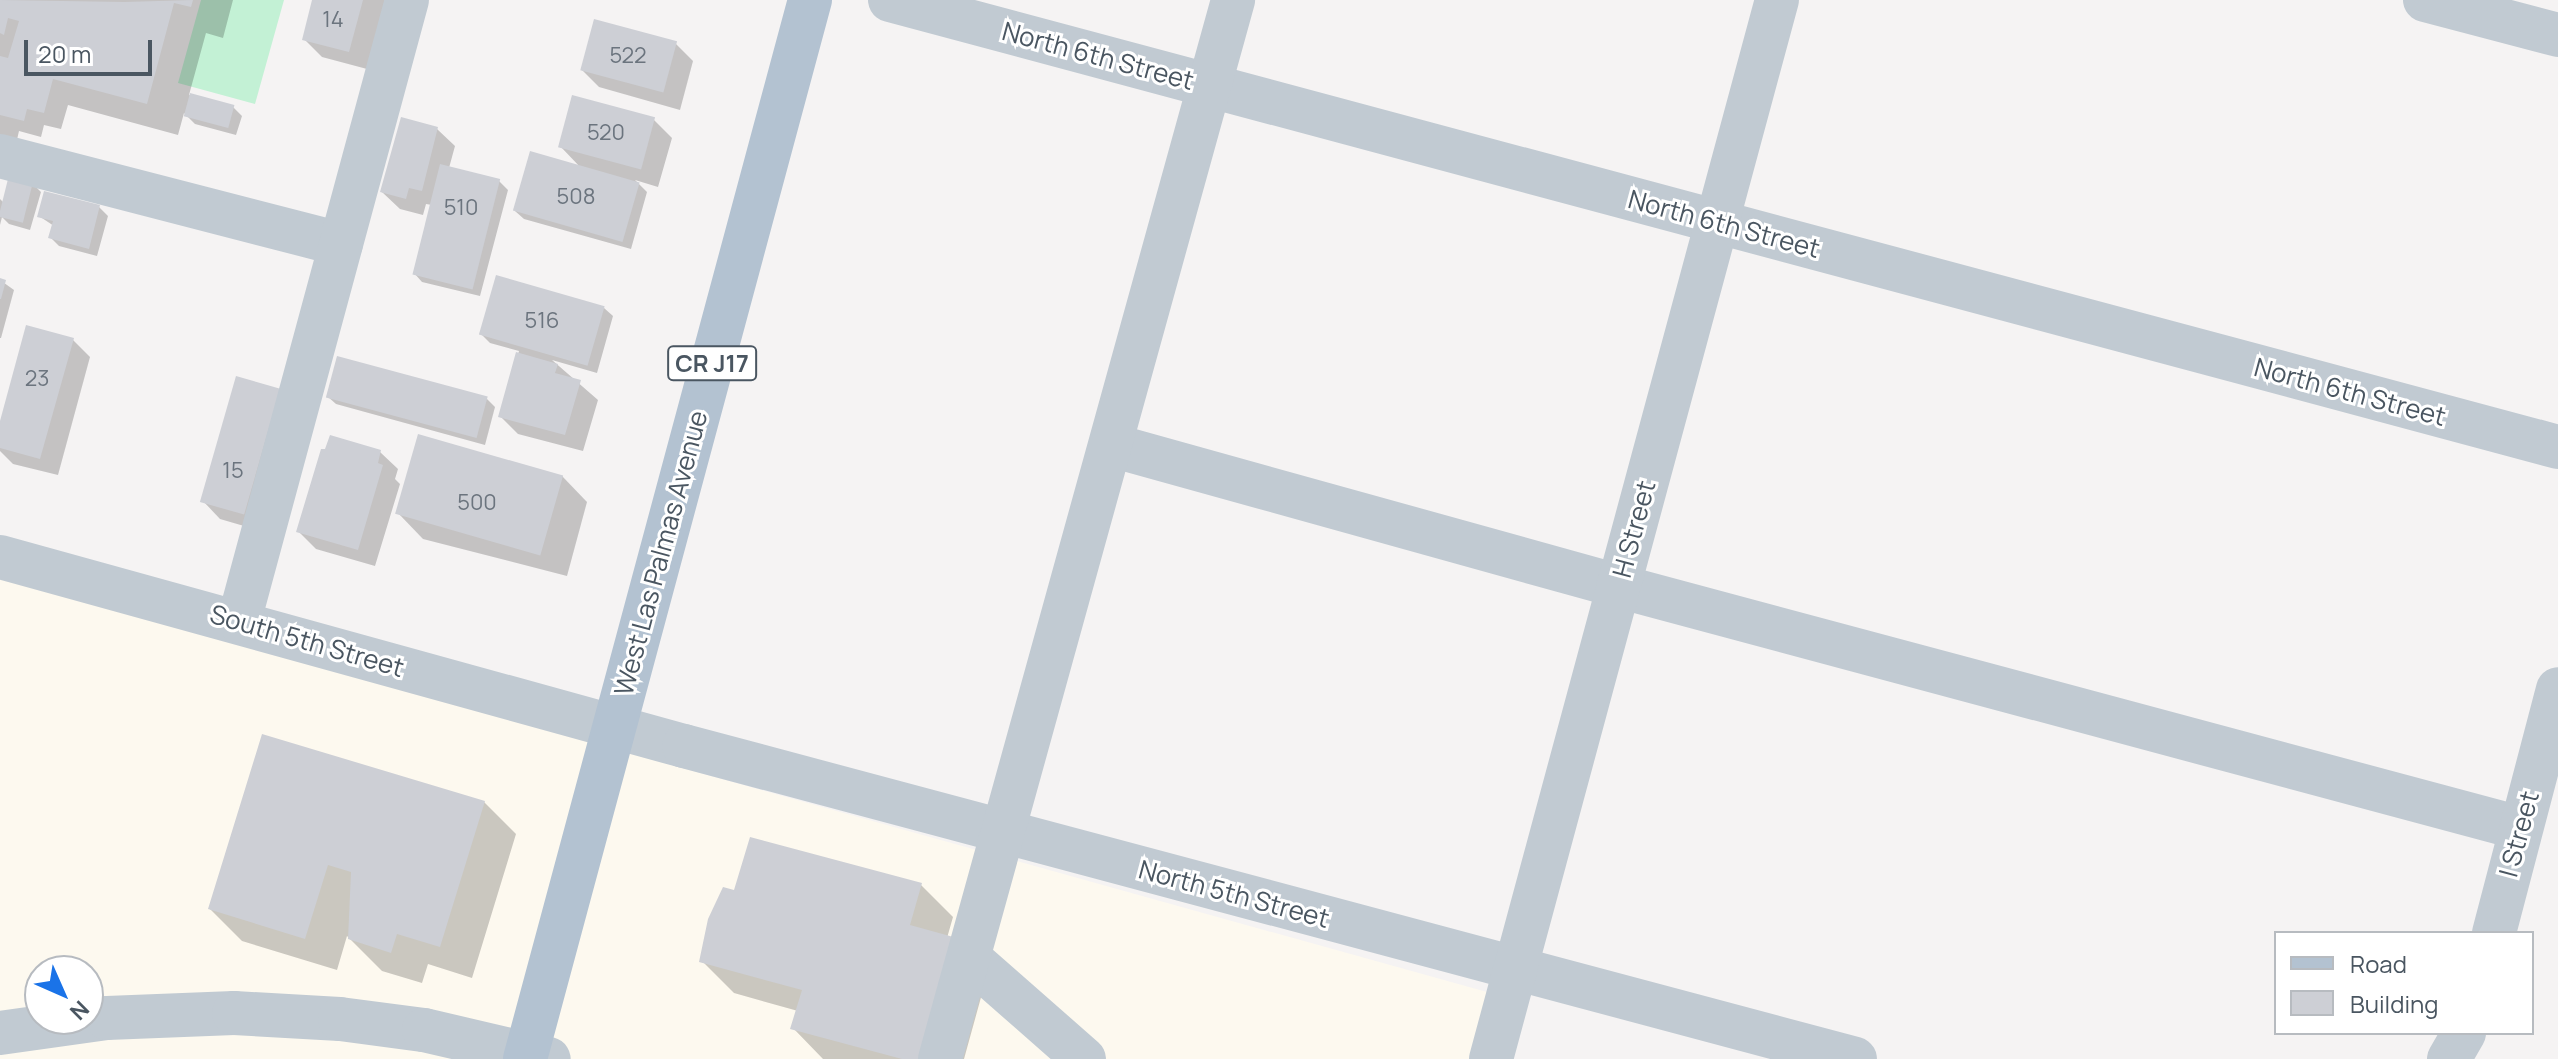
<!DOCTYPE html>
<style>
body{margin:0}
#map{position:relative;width:2558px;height:1059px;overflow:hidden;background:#f5f3f3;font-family:Manrope,sans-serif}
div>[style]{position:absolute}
.commercial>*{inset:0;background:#fdf9ef}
.green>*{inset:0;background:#c3f1d5}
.shadow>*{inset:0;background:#0003}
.building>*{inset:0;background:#cdcfd5;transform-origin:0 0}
.minor>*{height:44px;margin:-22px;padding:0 22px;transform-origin:22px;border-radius:22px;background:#c1cad2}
.major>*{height:44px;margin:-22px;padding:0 22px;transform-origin:22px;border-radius:22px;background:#b3c2d1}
span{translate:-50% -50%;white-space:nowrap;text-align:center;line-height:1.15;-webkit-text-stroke:6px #fff;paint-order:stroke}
.number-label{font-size:22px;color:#6b747e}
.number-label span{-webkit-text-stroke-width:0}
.shield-label span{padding:2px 6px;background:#fff;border:2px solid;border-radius:6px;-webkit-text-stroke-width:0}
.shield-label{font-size:24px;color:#4a5661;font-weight:700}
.street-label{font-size:26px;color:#4a5661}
.legend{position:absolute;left:2274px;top:931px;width:260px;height:104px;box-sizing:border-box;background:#fff;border:2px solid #b7bbc0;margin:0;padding:10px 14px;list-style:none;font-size:24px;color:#4a5661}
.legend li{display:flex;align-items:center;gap:16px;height:40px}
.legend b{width:40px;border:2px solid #b7bbc0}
.north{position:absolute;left:24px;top:955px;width:80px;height:80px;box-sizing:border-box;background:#fff;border:2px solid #b7bbc0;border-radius:50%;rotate:135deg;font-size:22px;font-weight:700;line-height:32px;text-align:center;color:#4a5661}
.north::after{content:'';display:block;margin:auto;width:28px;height:36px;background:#1a73e8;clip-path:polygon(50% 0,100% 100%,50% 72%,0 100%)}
.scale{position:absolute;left:24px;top:40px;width:128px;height:36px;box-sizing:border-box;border:4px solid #4a5661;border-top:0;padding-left:10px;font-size:24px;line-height:28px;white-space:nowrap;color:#4a5661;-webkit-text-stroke:6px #fff;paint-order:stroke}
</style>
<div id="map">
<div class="commercial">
<i style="clip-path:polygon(evenodd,0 578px,1487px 992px,1469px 1059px,0 1059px,0 578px,40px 971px,88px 971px,88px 1019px,40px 1019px,40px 971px)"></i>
</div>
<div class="green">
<i style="clip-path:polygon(201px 0,284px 0,255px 104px,178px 83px)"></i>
</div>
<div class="shadow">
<i style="clip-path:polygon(0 0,233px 0,223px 38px,206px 33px,189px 95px,233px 107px,242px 116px,236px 135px,195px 124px,184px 113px,178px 135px,68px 105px,61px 129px,44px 125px,41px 137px,19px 131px,16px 144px,0 139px)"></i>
<i style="clip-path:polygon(314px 0,385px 0,367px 69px,322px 57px,304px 39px)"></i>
<i style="clip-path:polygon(676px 44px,693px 61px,680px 110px,599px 87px,582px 70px)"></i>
<i style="clip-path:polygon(654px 120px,672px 138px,658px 187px,635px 180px,647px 192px,631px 249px,524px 219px,515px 211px,581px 168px,560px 146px)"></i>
<i style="clip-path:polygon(437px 129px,455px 146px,449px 168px,499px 181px,508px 190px,480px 296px,422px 282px,414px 273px,432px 205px,426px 204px,423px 215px,400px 209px,382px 192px)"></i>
<i style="clip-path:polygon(32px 183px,41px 192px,30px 230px,9px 224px,2px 217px,0 225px,0 199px,4px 203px)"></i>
<i style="clip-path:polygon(99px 207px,108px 216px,97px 256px,59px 246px,51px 238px,54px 226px,39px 216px)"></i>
<i style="clip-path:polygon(0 280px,14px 290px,1px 338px,0 338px)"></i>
<i style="clip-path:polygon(604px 308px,613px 316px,597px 373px,552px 360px,598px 400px,583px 451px,518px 434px,500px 416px,519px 351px,490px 343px,482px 335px)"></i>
<i style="clip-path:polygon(73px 340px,90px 357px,58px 475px,13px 464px,0 451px,0 428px)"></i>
<i style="clip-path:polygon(279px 391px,261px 531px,220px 519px,203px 501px)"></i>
<i style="clip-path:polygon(327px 396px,487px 399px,495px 407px,485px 445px,336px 404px)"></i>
<i style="clip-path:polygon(380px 452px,398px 469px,395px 479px,400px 484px,375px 566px,316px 549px,298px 531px)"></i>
<i style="clip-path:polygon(562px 476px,587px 502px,567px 576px,423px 539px,398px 513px)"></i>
<i style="clip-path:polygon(484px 802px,516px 834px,472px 978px,428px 964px,422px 983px,382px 971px,347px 936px,337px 970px,242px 941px,210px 909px)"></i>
<i style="clip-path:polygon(921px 885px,953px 917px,947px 938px,988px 972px,964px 1059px,823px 1059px,793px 1028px,798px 1011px,734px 993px,702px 961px,736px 892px)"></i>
</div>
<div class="building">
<i style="clip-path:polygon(0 0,124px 2px,193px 0,191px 7px,174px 3px,147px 104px,53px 79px,44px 113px,27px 109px,24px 121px,0 115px,0 56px,8px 58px,19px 21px,8px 18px,4px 35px,0 33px)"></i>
<i style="clip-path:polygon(312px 0,363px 0,349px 52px,302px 40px)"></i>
<i style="left:594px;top:19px;width:86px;height:53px;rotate:15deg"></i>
<i style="left:190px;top:93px;width:46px;height:24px;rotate:15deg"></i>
<i style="left:572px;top:95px;width:86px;height:54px;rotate:15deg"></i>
<i style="clip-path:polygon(401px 117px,438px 127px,422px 191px,409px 188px,406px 199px,380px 192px)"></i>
<i style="left:530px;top:151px;width:114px;height:62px;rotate:16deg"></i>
<i style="left:440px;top:164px;width:62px;height:114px;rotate:14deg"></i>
<i style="left:9px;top:175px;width:25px;height:43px;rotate:14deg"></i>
<i style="clip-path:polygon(44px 191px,100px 205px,89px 249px,48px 238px,53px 221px,37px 217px)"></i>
<i style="left:496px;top:275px;width:113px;height:62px;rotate:16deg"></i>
<i style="clip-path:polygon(0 278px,6px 280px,1px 299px,0 299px)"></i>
<i style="clip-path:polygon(26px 325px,74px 338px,40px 459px,0 448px,0 421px)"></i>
<i style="clip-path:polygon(516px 352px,558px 364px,555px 373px,581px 380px,565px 435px,498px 417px)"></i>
<i style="left:337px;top:356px;width:156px;height:43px;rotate:15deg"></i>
<i style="left:236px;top:376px;width:46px;height:131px;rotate:16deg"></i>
<i style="left:418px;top:434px;width:151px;height:83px;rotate:16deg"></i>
<i style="clip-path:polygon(330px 435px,381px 450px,378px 463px,383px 465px,358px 550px,296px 532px,321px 449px,325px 449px)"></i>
<i style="clip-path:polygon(262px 734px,485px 801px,440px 947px,397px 934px,391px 953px,348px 939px,351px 872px,328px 865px,305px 939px,208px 909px)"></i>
<i style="clip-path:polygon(750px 837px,922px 883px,910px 925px,957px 938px,924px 1059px,902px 1059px,790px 1029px,802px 990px,699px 962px,708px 919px,723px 887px,734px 890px)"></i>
</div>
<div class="minor">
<i style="left:890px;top:0;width:1727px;rotate:15deg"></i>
<i style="left:2425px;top:0;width:138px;rotate:14.7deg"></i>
<i style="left:0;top:156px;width:352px;rotate:14.5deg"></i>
<i style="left:1111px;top:445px;width:526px;rotate:15.54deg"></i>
<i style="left:1618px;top:586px;width:934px;rotate:15.02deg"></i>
<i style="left:0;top:557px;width:710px;rotate:15.45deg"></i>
<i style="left:684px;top:746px;width:1212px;rotate:14.96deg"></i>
<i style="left:239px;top:621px;width:643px;rotate:-74.86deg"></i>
<i style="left:2494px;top:933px;width:252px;rotate:-75.3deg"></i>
<i style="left:969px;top:958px;width:153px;rotate:41.3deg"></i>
<i style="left:0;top:1033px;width:108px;rotate:-8deg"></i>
<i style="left:107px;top:1018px;width:127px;rotate:-2.3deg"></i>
<i style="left:234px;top:1013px;width:106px;rotate:3.2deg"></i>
<i style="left:340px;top:1019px;width:85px;rotate:7.5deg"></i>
<i style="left:424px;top:1030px;width:128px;rotate:13.1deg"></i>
<i style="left:940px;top:1059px;width:1099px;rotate:-74.53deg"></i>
<i style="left:1491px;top:1059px;width:1097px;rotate:-74.89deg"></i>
<i style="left:2449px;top:1059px;width:30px;rotate:-60deg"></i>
</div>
<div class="major">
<i style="left:525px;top:1059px;width:1097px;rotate:-74.94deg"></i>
</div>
<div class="number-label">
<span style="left:333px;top:20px">14</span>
<span style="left:628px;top:56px">522</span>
<span style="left:606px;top:133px">520</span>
<span style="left:576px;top:197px">508</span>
<span style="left:461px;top:208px">510</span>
<span style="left:542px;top:321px">516</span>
<span style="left:37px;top:379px">23</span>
<span style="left:233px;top:471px">15</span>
<span style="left:477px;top:503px">500</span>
</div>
<div class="shield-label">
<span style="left:712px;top:363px">CR J17</span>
</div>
<div class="street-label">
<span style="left:1098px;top:56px;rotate:15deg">North 6th Street</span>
<span style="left:1724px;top:224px;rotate:15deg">North 6th Street</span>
<span style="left:2350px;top:392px;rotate:15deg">North 6th Street</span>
<span style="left:1634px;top:529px;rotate:-75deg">H Street</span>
<span style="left:661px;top:553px;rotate:-75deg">West Las Palmas Avenue</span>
<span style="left:307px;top:641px;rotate:16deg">South 5th Street</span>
<span style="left:2519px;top:834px;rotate:-75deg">I Street</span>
<span style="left:1234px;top:894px;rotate:15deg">North 5th Street</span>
</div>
<ul class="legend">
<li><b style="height:10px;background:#b3c2d1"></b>Road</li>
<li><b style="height:22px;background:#cdcfd5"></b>Building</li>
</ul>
<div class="north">N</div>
<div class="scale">20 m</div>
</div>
